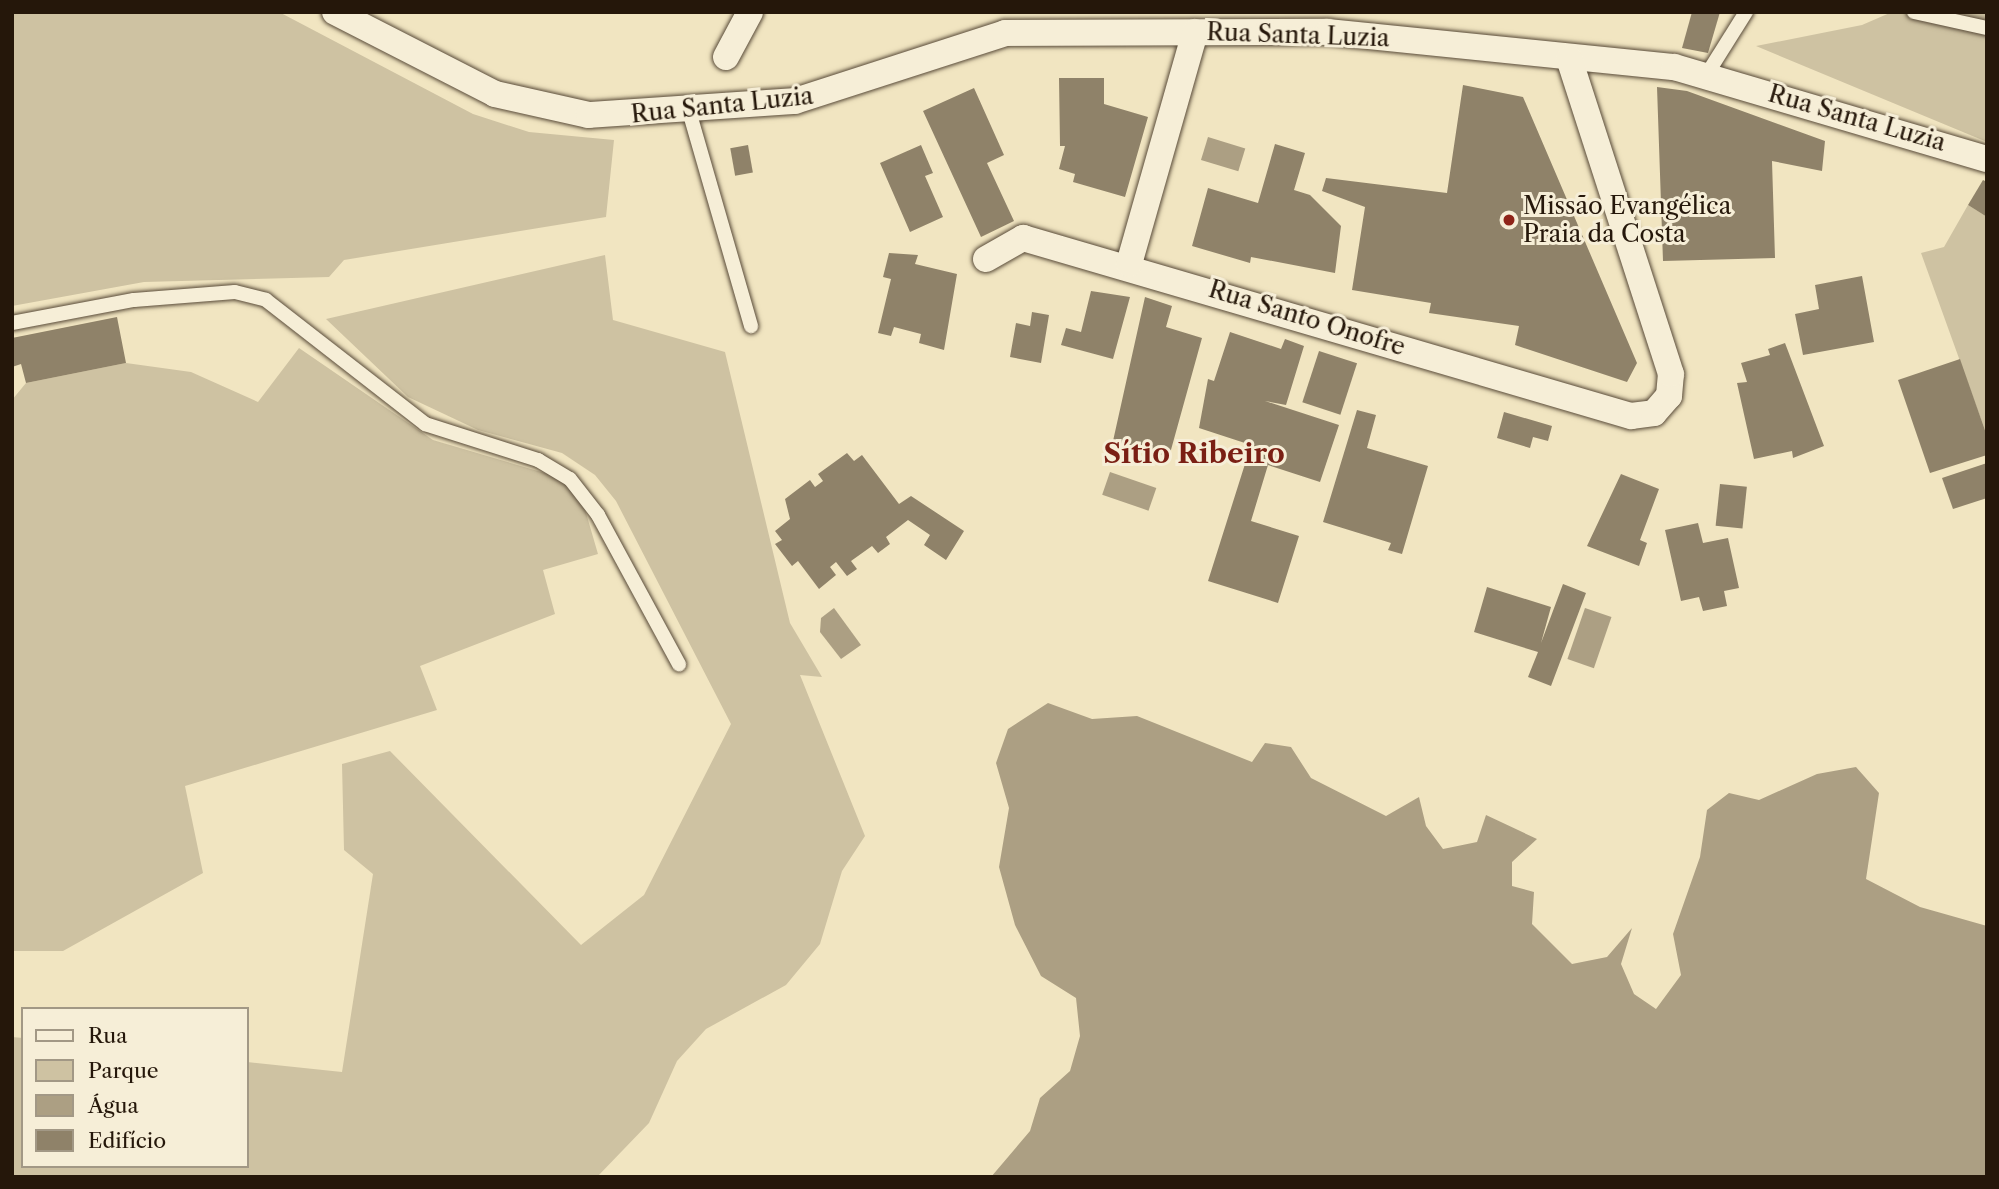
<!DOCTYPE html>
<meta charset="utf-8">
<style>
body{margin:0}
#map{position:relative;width:1999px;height:1189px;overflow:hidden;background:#f1e5c1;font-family:"Libre Caslon Text",serif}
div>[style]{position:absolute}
.green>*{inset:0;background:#cec2a2}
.water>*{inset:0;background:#ac9f83;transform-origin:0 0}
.building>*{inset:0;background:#8f8269;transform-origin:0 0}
.roads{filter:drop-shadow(0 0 2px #584a38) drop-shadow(0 0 2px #584a38)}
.lane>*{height:14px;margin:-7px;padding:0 7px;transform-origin:7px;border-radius:7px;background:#f6eed7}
.street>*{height:26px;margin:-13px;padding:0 13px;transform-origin:13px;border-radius:13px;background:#f6eed7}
.dots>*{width:19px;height:19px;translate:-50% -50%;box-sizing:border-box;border:4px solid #f6eed7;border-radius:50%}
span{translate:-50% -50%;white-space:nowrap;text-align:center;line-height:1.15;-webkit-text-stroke:6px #f6eed7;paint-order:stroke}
.street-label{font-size:24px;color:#25170a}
.poi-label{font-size:24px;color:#25170a}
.left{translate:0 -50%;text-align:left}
.quarter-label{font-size:28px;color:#7a1f14;font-weight:700}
.frame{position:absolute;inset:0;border:14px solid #25170a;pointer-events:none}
.legend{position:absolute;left:21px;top:1007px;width:228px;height:161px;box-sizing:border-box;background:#f6eed7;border:2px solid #a29885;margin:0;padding:9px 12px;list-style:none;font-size:21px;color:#25170a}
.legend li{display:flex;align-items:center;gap:14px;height:35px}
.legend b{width:35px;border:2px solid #a29885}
</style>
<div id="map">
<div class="green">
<i style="clip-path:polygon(12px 12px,279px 12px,473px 114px,529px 132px,614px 140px,606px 217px,344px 260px,329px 277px,144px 282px,12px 306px)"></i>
<i style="clip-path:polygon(1892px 12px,1987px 12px,1987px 142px,1756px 46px,1862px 25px)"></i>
<i style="clip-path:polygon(1968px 205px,1987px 217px,1987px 436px,1921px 253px,1944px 247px)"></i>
<i style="clip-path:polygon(605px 255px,613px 320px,725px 352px,790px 623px,822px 677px,800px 675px,865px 836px,842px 871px,820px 944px,786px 985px,706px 1029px,677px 1061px,649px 1123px,597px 1177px,12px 1177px,12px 1037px,23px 1038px,23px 1166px,247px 1166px,247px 1062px,342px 1072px,373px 874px,344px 850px,342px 764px,390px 751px,581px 945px,644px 895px,731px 724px,616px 501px,595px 475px,562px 453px,478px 430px,408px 397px,326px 319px)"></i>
<i style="clip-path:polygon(299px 348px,433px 440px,548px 474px,568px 486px,584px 506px,598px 554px,543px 570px,555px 614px,420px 666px,437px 710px,185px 786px,203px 873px,63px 951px,12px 951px,12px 400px,26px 383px,126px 363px,191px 372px,258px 402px)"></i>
</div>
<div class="water">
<i style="left:1208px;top:137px;width:39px;height:24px;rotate:17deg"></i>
<i style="left:1110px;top:472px;width:49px;height:24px;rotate:19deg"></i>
<i style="clip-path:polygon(834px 608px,861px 645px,841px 659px,820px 632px,821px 618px)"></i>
<i style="left:1585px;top:608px;width:28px;height:54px;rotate:19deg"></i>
<i style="clip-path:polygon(1048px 703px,1092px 719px,1137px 716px,1252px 762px,1265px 743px,1291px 747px,1311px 778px,1386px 816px,1419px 797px,1426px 826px,1443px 849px,1477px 842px,1486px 815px,1537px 839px,1512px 862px,1512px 886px,1534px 892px,1532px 924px,1572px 964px,1607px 957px,1632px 928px,1621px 964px,1634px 994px,1656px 1009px,1681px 975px,1673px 934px,1700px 857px,1707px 810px,1729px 793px,1759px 800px,1817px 774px,1856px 767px,1879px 793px,1866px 879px,1920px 907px,1987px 926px,1987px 1177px,991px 1177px,1030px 1131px,1040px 1098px,1070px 1071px,1080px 1036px,1076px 998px,1041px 976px,1015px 925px,999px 867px,1009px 808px,996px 763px,1008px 729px)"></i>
</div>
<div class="building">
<i style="clip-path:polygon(1692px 12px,1720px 12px,1708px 53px,1682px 48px)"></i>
<i style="clip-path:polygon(1059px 78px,1104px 78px,1104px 104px,1148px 117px,1125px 197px,1073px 182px,1075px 174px,1059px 169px,1065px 146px,1060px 146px)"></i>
<i style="clip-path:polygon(1463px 85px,1523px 97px,1637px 363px,1627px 382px,1515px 345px,1519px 326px,1429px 313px,1431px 303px,1352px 290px,1365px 207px,1322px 191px,1326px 178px,1447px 193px)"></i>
<i style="clip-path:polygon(1657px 87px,1687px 91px,1825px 141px,1822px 171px,1772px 161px,1775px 258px,1663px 261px)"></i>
<i style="clip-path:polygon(974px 88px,1004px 155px,987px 163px,1014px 221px,981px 237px,923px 111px)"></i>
<i style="clip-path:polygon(1275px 144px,1305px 153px,1294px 190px,1310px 195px,1341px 226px,1335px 273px,1251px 257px,1250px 263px,1192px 246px,1208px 188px,1258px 203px)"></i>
<i style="left:748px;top:145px;width:28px;height:18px;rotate:80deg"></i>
<i style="clip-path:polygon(921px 145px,933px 173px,925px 176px,943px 217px,910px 232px,880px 163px)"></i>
<i style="clip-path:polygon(1983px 180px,1987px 182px,1987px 217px,1968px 205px)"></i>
<i style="clip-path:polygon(889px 253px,918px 255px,915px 264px,957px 274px,944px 350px,919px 343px,921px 334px,894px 327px,891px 336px,878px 333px,891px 279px,883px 277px)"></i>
<i style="clip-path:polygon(1862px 276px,1874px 342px,1803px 355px,1795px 314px,1819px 309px,1815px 285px)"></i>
<i style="clip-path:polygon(1091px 291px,1130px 297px,1113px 359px,1061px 345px,1066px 328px,1081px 332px)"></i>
<i style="clip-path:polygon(1145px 297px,1172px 306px,1166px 327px,1202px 338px,1169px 457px,1113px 441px)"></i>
<i style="clip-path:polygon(1032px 312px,1049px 315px,1041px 363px,1010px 357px,1016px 323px,1030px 326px)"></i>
<i style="clip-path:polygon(117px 317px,126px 363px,26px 383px,21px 364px,12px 367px,12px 338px)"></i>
<i style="clip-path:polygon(1230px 332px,1281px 349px,1285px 339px,1304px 346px,1286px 405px,1265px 401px,1339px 425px,1320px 482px,1268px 465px,1251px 521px,1299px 536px,1278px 603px,1208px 581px,1251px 445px,1199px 428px,1208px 379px,1214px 381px)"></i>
<i style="clip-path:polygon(1785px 343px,1824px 446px,1793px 458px,1792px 451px,1754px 459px,1737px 383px,1747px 382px,1741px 363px,1770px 355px,1768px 349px)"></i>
<i style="left:1319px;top:351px;width:40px;height:54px;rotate:18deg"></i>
<i style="clip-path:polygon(1960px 359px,1987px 436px,1987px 455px,1930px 473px,1898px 380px)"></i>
<i style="clip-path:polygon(1357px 410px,1376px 415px,1367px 448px,1428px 466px,1402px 554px,1388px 550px,1391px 543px,1323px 522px)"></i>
<i style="clip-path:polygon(1504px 412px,1552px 426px,1548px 441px,1533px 437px,1530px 448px,1497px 438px)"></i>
<i style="clip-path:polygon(847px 453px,854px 461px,862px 455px,899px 504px,911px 496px,964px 531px,946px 560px,924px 545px,930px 535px,908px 520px,886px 537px,890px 544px,878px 553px,872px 546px,851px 561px,857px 569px,847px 576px,836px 562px,830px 567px,836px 575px,819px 589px,798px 561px,792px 566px,775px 544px,782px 540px,775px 531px,790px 519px,785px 499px,810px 480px,815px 487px,823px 481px,818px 474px)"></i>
<i style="clip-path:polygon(1987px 463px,1987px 498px,1953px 509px,1942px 478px)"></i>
<i style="clip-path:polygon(1621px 474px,1659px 489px,1640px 540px,1647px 543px,1639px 566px,1587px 546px)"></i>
<i style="left:1720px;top:484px;width:27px;height:42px;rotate:6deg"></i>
<i style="clip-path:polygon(1698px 523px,1703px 543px,1728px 538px,1739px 588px,1724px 591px,1727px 606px,1703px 611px,1699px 597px,1681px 601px,1665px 530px)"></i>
<i style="clip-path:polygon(1563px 584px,1586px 593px,1551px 686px,1528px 677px,1538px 652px,1474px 632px,1487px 587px,1551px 607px,1541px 643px)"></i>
</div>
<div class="roads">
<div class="lane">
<i style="left:1914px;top:12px;width:75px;rotate:12.4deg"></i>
<i style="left:1707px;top:74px;width:73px;rotate:-57.8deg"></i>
<i style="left:689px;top:111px;width:224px;rotate:73.9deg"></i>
<i style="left:12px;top:323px;width:124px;rotate:-10.7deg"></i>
<i style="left:134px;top:300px;width:101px;rotate:-4.5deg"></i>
<i style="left:235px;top:292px;width:32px;rotate:14deg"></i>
<i style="left:266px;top:300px;width:202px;rotate:37.9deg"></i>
<i style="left:425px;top:424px;width:119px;rotate:17.7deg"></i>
<i style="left:538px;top:460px;width:37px;rotate:31deg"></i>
<i style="left:570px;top:479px;width:46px;rotate:52.1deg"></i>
<i style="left:598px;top:515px;width:170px;rotate:61.5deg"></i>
</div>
<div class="street">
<i style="left:335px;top:12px;width:180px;rotate:27.1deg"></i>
<i style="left:495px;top:94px;width:96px;rotate:12.6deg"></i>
<i style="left:589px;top:115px;width:206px;rotate:-3.9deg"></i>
<i style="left:795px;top:101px;width:221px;rotate:-17.9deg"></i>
<i style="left:1005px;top:33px;width:323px;rotate:-0.2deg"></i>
<i style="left:1328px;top:32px;width:348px;rotate:5.8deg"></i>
<i style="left:1674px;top:67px;width:326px;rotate:16.4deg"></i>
<i style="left:726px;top:57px;width:51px;rotate:-61.9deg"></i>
<i style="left:986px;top:259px;width:43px;rotate:-29.6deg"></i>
<i style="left:1023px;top:238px;width:634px;rotate:16.32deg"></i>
<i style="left:1631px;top:416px;width:23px;rotate:-7deg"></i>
<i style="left:1654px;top:413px;width:23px;rotate:-49deg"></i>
<i style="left:1669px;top:396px;width:22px;rotate:-85deg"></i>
<i style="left:1671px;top:374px;width:331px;rotate:-107.9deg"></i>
<i style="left:1129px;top:264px;width:241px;rotate:-74.1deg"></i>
</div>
</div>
<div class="dots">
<i style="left:1509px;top:220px;background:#8f2418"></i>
</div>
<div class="street-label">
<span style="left:1298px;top:35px;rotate:2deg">Rua Santa Luzia</span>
<span style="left:722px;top:105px;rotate:-6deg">Rua Santa Luzia</span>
<span style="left:1857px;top:118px;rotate:16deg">Rua Santa Luzia</span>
<span style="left:1307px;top:318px;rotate:17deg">Rua Santo Onofre</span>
</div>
<div class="poi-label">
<span class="left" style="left:1523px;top:220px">Missão Evangélica<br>Praia da Costa</span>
</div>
<div class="quarter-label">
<span style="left:1194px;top:453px">Sítio Ribeiro</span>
</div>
<div class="frame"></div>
<ul class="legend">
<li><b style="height:9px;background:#f6eed7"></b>Rua</li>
<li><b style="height:19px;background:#cec2a2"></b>Parque</li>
<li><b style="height:19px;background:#ac9f83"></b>Água</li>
<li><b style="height:19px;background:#8f8269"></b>Edifício</li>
</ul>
</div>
